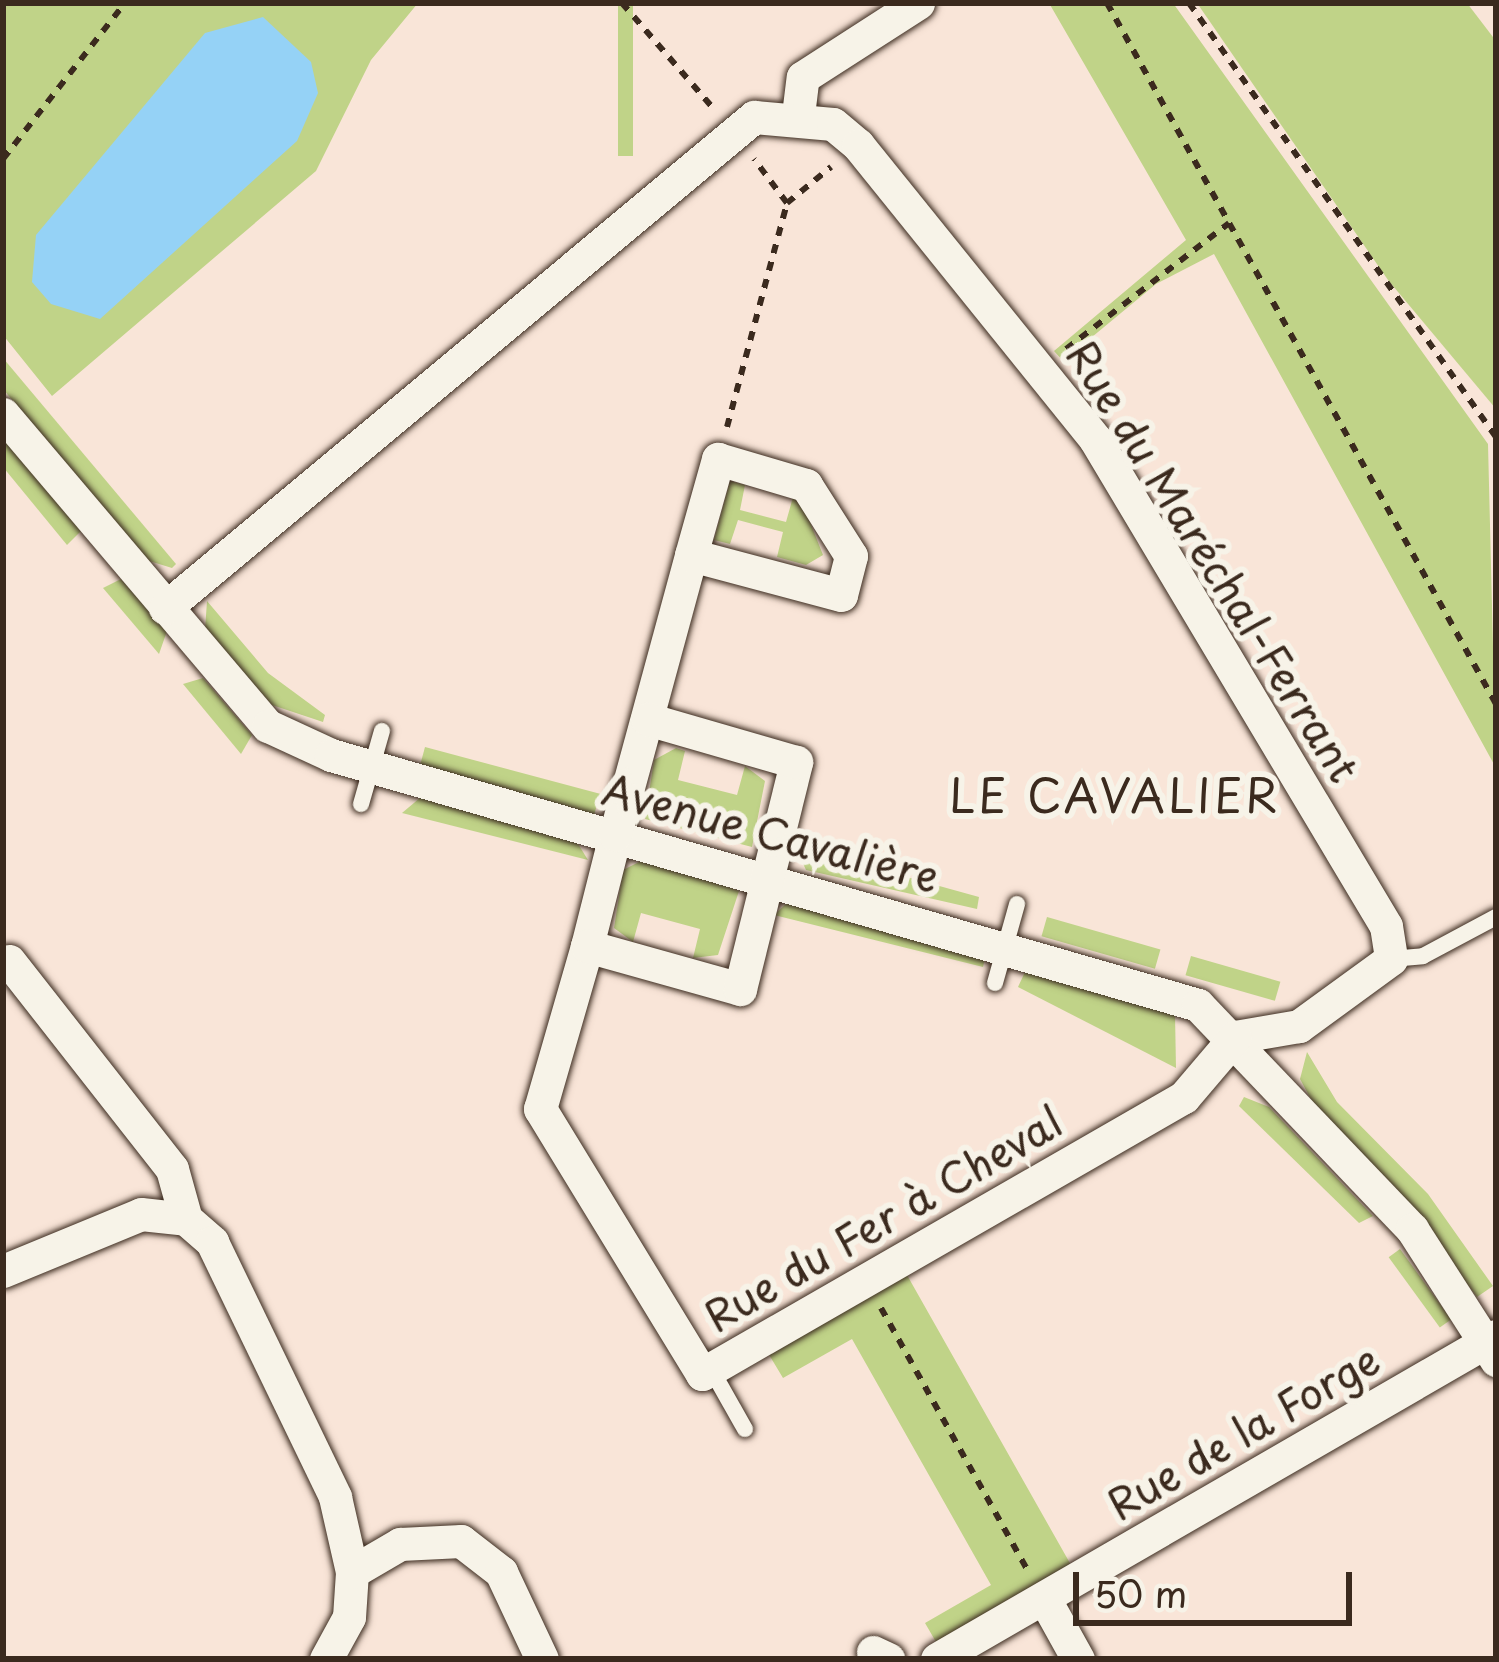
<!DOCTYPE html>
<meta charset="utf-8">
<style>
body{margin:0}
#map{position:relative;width:1499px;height:1662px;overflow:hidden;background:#f9e5d8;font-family:"Playpen Sans",sans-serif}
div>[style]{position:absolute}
.green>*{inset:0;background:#c0d388;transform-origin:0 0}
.water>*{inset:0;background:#95d2f6}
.path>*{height:6px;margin-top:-3px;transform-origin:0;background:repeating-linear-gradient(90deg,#3b2a1e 0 9px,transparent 0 18px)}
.roads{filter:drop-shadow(0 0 3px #3b2a1e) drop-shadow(0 0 3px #3b2a1e)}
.service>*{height:16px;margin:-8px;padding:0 8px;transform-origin:8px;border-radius:8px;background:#f7f3e8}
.minor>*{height:33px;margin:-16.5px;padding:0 16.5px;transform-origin:16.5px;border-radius:16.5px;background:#f7f3e8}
span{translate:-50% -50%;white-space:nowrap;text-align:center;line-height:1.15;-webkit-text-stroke:12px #f7f3e8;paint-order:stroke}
.street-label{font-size:42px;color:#3b2a1e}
.neighbourhood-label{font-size:45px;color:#3b2a1e;letter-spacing:3px}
.frame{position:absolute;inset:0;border:6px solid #3b2a1e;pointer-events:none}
.scale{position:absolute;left:1073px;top:1572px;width:279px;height:54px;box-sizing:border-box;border:6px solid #3b2a1e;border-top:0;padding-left:15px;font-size:36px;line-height:42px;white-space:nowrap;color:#3b2a1e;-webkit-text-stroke:9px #f7f3e8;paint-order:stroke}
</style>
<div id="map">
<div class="green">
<i style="clip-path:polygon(3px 3px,418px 3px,371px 60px,316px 171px,52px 396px,3px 335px)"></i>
<i style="left:618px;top:3px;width:15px;height:153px"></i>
<i style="clip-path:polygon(1049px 3px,1173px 3px,1488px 444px,1496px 768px,1214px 254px,1156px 284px,1063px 361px,1054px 351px,1186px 240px)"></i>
<i style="clip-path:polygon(1197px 3px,1467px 3px,1496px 41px,1496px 409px,1388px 280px)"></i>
<i style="clip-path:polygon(3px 358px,176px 564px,172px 568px,146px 560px,3px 389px)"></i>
<i style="clip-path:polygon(3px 436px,81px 531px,67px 545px,3px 467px)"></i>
<i style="clip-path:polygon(730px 481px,745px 485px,740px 510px,786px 522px,793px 497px,802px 502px,823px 555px,806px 565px,777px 557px,783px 532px,738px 520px,730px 544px,714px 540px)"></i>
<i style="clip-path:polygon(121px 579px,167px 631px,159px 654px,103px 588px)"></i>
<i style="clip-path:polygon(207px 601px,268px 673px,325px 715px,323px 722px,272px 705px,205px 630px)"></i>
<i style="clip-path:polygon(203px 678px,252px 735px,241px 754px,183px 684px)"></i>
<i style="left:425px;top:747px;width:181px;height:21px;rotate:15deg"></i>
<i style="clip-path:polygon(676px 748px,685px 751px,678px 780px,737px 795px,745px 766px,765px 781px,752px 847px,645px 819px,654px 760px)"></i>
<i style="clip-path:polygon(421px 797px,575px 839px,588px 860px,402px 813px)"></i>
<i style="clip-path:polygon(795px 846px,979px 897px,977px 909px,806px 870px)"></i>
<i style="clip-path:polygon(647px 858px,739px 891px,718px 955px,693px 958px,700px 929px,641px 913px,633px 942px,614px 928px,623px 870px)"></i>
<i style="clip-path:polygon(787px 903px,985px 958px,983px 967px,774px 915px)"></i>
<i style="left:1047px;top:917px;width:118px;height:20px;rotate:16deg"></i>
<i style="left:1191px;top:956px;width:93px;height:20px;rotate:16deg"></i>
<i style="clip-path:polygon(1025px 972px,1175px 1014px,1176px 1068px,1018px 987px)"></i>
<i style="clip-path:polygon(1307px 1052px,1337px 1102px,1428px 1194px,1493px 1286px,1477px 1297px,1394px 1186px,1319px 1114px,1300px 1079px)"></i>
<i style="clip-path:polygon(1244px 1097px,1269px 1107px,1373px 1216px,1359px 1223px,1239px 1106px)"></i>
<i style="left:1400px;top:1249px;width:87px;height:14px;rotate:54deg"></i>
<i style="clip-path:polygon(907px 1275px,1071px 1565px,936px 1642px,925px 1623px,991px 1585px,852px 1339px,783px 1378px,768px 1353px)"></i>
</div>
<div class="water">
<i style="clip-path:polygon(263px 17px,311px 62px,318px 93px,297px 141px,100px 319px,51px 304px,32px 282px,36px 235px,205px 33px)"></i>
</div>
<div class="path">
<i style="left:622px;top:3px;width:138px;rotate:49.1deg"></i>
<i style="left:1107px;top:3px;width:802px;rotate:60.97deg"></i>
<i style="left:1189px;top:3px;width:532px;rotate:54.73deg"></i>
<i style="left:3px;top:159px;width:198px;rotate:-52deg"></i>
<i style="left:787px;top:203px;width:57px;rotate:-39.3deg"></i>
<i style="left:1066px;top:349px;width:206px;rotate:-37.7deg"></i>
<i style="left:727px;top:427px;width:232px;rotate:-75deg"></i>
<i style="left:787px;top:203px;width:55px;rotate:-126.9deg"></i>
<i style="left:881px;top:1308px;width:299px;rotate:60.8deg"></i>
</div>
<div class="roads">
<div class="service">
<i style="left:361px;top:804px;width:76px;rotate:-74deg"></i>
<i style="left:1391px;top:959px;width:32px;rotate:-5deg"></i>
<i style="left:1423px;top:956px;width:83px;rotate:-28.1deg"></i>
<i style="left:995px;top:983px;width:82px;rotate:-74.4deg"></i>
<i style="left:711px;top:1369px;width:69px;rotate:60.5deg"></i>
</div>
<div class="minor">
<i style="left:798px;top:115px;width:38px;rotate:-83deg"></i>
<i style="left:803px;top:77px;width:137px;rotate:-32.8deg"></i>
<i style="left:3px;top:414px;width:409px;rotate:49.7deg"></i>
<i style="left:268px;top:726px;width:69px;rotate:24.7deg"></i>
<i style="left:331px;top:755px;width:902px;rotate:16.08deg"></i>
<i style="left:1198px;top:1005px;width:310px;rotate:46.3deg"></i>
<i style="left:1412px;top:1229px;width:156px;rotate:57.3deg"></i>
<i style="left:165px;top:608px;width:767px;rotate:-39.82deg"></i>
<i style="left:754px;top:117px;width:79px;rotate:5.1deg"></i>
<i style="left:833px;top:124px;width:33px;rotate:40deg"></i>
<i style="left:858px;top:145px;width:378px;rotate:51.1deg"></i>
<i style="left:1095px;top:439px;width:567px;rotate:59.14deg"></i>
<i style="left:1386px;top:926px;width:33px;rotate:81deg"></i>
<i style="left:1391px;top:959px;width:114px;rotate:143.9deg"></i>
<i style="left:1299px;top:1026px;width:65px;rotate:170.2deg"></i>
<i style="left:1235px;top:1037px;width:79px;rotate:130.4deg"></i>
<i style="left:1184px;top:1097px;width:556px;rotate:150.11deg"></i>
<i style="left:702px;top:1374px;width:311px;rotate:-121.4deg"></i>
<i style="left:540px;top:1109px;width:170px;rotate:-73.9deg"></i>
<i style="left:587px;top:946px;width:114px;rotate:-75.8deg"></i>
<i style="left:615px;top:835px;width:290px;rotate:-74.8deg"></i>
<i style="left:691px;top:555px;width:100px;rotate:-74.3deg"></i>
<i style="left:718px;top:459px;width:92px;rotate:16.5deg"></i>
<i style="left:806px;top:485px;width:84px;rotate:57.6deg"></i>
<i style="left:851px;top:556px;width:40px;rotate:104.4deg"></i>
<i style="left:841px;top:595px;width:155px;rotate:-165.1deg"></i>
<i style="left:587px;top:946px;width:159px;rotate:15.7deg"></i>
<i style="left:740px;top:989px;width:234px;rotate:-76.1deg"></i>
<i style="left:796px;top:762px;width:155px;rotate:-163.9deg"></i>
<i style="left:9px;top:961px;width:264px;rotate:51.9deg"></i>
<i style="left:172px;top:1169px;width:52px;rotate:74.4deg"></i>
<i style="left:3px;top:1271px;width:149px;rotate:-22.4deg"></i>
<i style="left:141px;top:1214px;width:45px;rotate:6.3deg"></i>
<i style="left:186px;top:1219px;width:35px;rotate:41deg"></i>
<i style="left:212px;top:1242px;width:283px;rotate:64.2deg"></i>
<i style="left:335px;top:1497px;width:77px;rotate:77.2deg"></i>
<i style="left:352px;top:1572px;width:45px;rotate:93.8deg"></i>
<i style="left:349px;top:1617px;width:48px;rotate:118.7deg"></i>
<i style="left:352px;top:1572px;width:56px;rotate:-30.3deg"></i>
<i style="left:400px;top:1544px;width:61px;rotate:-2.8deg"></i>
<i style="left:461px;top:1541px;width:51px;rotate:37.8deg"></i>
<i style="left:501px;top:1572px;width:96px;rotate:64.8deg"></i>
<i style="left:1044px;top:1598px;width:70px;rotate:60.9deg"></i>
<i style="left:873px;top:1652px;width:17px;rotate:25deg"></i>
<i style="left:937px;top:1659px;width:646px;rotate:-30.02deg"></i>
</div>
</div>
<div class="street-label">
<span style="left:1214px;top:561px;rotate:58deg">Rue du Maréchal-Ferrant</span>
<span style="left:771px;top:832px;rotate:15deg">Avenue Cavalière</span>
<span style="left:883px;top:1218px;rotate:-30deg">Rue du Fer à Cheval</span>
<span style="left:1243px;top:1431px;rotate:-30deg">Rue de la Forge</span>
</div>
<div class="neighbourhood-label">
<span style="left:1115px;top:795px">LE CAVALIER</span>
</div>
<div class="frame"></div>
<div class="scale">50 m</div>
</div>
